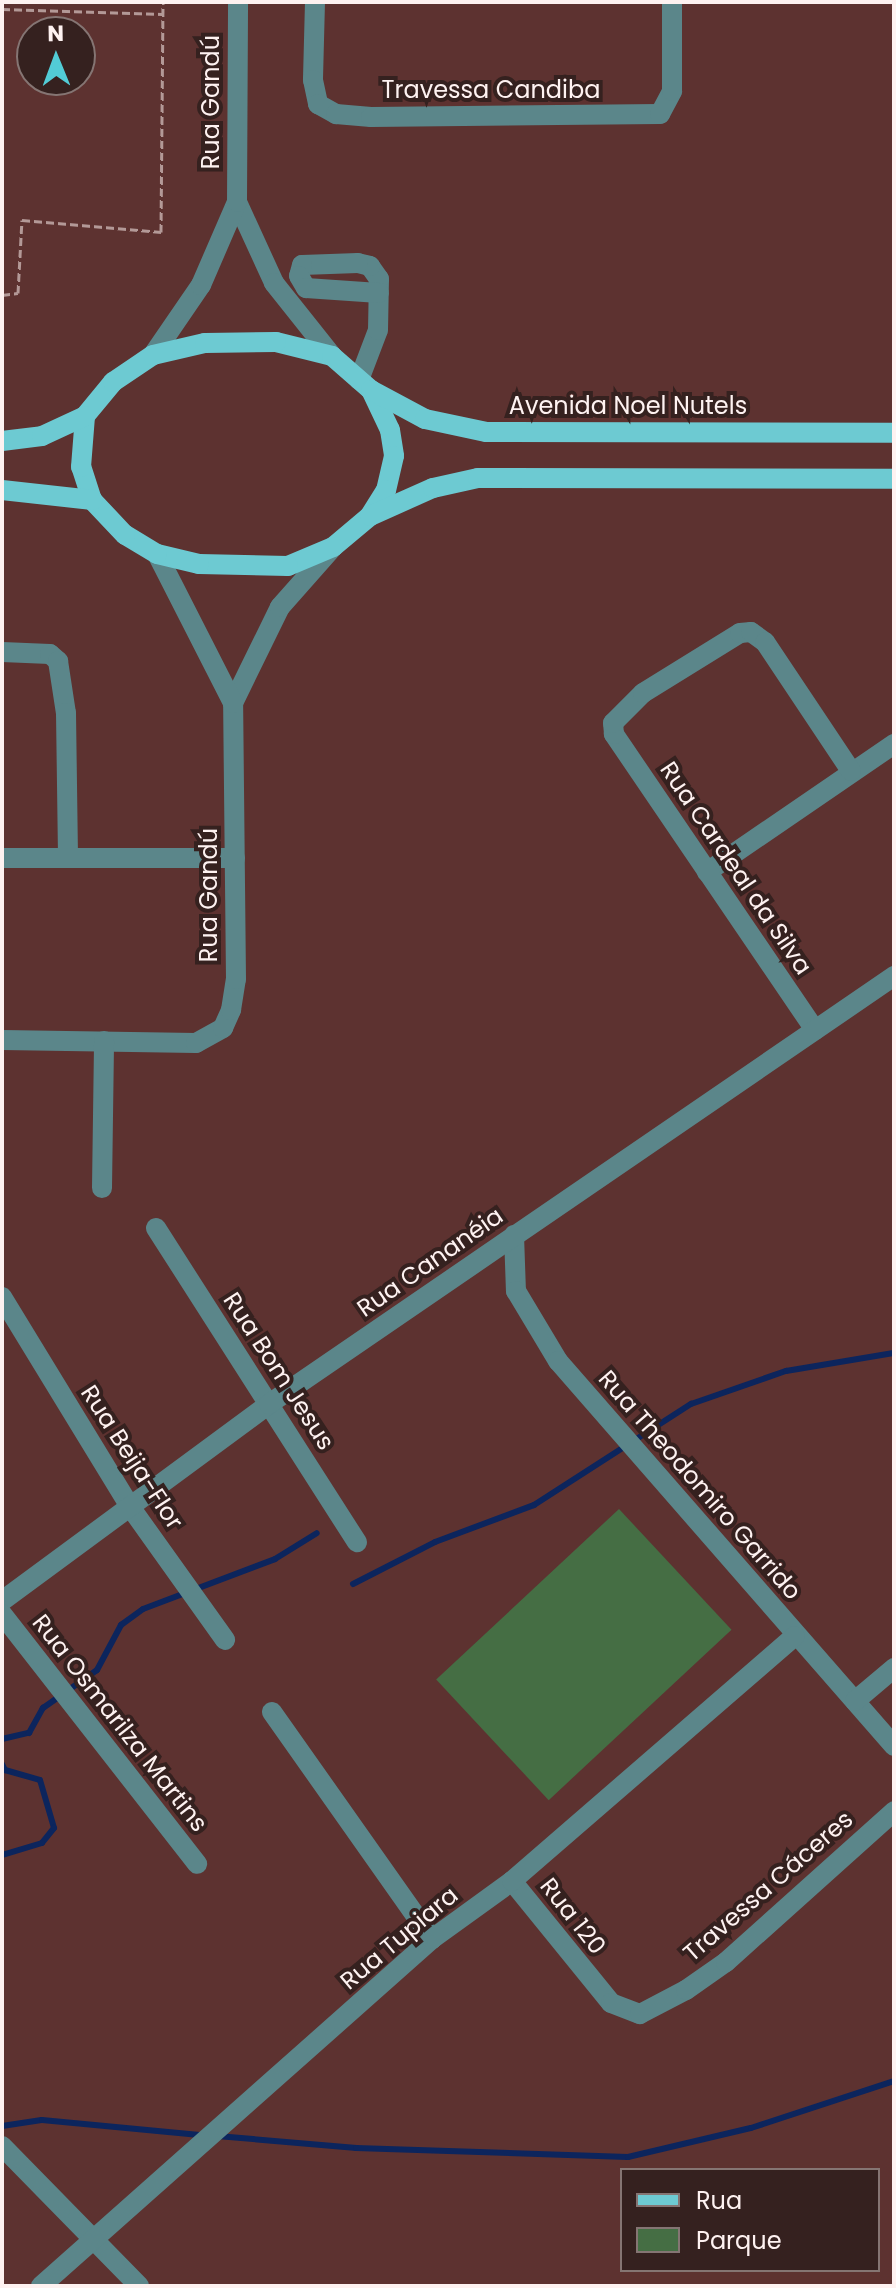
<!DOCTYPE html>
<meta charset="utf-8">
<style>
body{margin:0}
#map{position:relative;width:896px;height:2288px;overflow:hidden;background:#5d3230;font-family:Poppins,sans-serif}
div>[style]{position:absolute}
.green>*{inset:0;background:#456e44;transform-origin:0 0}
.stream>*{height:6px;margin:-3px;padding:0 3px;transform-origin:3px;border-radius:3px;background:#0c255d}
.path>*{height:3px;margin-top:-1.5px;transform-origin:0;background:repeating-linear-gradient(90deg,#b39997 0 8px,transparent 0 12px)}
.minor>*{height:20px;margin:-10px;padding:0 10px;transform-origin:10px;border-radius:10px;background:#5b868a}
.major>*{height:20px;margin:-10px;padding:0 10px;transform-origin:10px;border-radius:10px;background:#6dcad2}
span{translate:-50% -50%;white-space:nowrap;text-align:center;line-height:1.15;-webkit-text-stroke:8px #35211f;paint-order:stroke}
.street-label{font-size:24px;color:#fef2f1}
.frame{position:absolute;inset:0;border:4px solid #fef2f1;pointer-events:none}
.legend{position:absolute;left:620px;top:2168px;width:260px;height:104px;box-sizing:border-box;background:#35211f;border:2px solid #857573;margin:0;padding:10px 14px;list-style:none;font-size:24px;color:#fef2f1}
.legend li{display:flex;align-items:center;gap:16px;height:40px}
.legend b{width:40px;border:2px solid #857573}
.north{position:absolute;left:16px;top:16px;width:80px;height:80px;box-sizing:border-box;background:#35211f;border:2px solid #857573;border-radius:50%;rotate:359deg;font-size:22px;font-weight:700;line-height:32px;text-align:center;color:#fef2f1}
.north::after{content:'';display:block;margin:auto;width:28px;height:36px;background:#52ccd6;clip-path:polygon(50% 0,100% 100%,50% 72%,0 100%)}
</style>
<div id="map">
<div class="green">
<i style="left:619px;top:1509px;width:165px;height:250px;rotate:47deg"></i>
</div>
<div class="stream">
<i style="left:353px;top:1584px;width:92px;rotate:-27.1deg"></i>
<i style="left:435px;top:1542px;width:106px;rotate:-20.5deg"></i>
<i style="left:534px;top:1505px;width:187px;rotate:-32.8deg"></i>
<i style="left:691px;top:1404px;width:101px;rotate:-19.2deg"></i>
<i style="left:786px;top:1371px;width:109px;rotate:-9.5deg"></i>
<i style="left:2px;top:1739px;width:28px;rotate:-13deg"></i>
<i style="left:29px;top:1733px;width:29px;rotate:-61deg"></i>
<i style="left:43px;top:1708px;width:66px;rotate:-35.1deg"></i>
<i style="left:97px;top:1670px;width:51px;rotate:-61.9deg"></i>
<i style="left:121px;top:1625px;width:27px;rotate:-36deg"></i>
<i style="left:143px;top:1609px;width:141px;rotate:-20.7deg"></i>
<i style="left:275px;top:1559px;width:49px;rotate:-31.8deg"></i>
<i style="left:2px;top:1764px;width:7px;rotate:63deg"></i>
<i style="left:5px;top:1770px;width:36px;rotate:16deg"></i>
<i style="left:40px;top:1780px;width:50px;rotate:73.7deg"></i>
<i style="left:54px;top:1828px;width:19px;rotate:129deg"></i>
<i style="left:42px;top:1843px;width:42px;rotate:163.3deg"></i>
<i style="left:2px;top:2126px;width:40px;rotate:-8.5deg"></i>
<i style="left:42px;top:2120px;width:161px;rotate:5.4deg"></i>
<i style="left:217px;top:2136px;width:140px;rotate:4.9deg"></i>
<i style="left:356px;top:2148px;width:272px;rotate:1.9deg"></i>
<i style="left:628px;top:2157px;width:126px;rotate:-13.3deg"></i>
<i style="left:751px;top:2128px;width:151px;rotate:-18.2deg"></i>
</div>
<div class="path">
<i style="left:2px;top:9px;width:161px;rotate:1.8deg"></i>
<i style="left:2px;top:295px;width:16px;rotate:-7deg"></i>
<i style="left:18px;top:293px;width:73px;rotate:-86.9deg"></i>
<i style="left:22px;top:220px;width:140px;rotate:4.9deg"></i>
<i style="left:161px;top:232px;width:230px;rotate:-89.5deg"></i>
</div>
<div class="minor">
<i style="left:315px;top:2px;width:78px;rotate:91.5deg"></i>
<i style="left:313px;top:80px;width:25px;rotate:78deg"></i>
<i style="left:318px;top:104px;width:21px;rotate:29deg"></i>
<i style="left:336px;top:114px;width:35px;rotate:5deg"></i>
<i style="left:371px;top:117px;width:289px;rotate:-0.6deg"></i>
<i style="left:660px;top:114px;width:26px;rotate:-62deg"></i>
<i style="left:672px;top:91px;width:89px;rotate:-90deg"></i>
<i style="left:237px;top:202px;width:89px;rotate:65.4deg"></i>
<i style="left:274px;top:283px;width:93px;rotate:51.5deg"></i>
<i style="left:153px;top:355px;width:85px;rotate:-55.6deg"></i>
<i style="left:201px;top:285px;width:90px;rotate:-66.6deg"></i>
<i style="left:237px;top:202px;width:200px;rotate:-89.7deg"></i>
<i style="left:359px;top:380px;width:53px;rotate:-69.2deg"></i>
<i style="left:378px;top:330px;width:51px;rotate:-88.9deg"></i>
<i style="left:379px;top:279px;width:16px;rotate:-125deg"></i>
<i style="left:370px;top:266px;width:12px;rotate:-166deg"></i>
<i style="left:358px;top:263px;width:56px;rotate:178deg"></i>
<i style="left:302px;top:265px;width:11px;rotate:105deg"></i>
<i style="left:299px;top:276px;width:14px;rotate:60deg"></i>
<i style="left:306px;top:288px;width:73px;rotate:3.9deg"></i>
<i style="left:2px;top:652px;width:48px;rotate:2.4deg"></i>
<i style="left:50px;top:654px;width:11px;rotate:41deg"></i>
<i style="left:58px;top:661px;width:53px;rotate:81.3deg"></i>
<i style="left:66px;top:713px;width:145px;rotate:89.2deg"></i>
<i style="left:233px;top:703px;width:107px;rotate:-63.9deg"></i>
<i style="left:280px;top:607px;width:80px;rotate:-48.5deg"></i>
<i style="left:2px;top:858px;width:233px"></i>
<i style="left:707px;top:872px;width:227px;rotate:-34.4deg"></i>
<i style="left:815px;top:1030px;width:358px;rotate:-124.2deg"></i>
<i style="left:614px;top:734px;width:11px;rotate:-95deg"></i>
<i style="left:613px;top:723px;width:42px;rotate:-45deg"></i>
<i style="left:643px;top:693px;width:114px;rotate:-31.7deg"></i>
<i style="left:740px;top:633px;width:11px;rotate:-5deg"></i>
<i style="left:751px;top:632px;width:17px;rotate:36deg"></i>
<i style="left:765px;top:642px;width:155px;rotate:56.3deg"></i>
<i style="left:2px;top:1040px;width:194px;rotate:0.9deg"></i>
<i style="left:196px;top:1043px;width:31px;rotate:-29deg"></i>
<i style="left:223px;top:1028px;width:20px;rotate:-66deg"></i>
<i style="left:231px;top:1010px;width:31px;rotate:-81deg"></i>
<i style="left:236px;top:979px;width:276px;rotate:-90.6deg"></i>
<i style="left:233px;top:703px;width:167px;rotate:-117deg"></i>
<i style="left:102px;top:1188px;width:147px;rotate:-89.2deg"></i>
<i style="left:156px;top:1228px;width:373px;rotate:57.4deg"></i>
<i style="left:514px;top:1235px;width:56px;rotate:88deg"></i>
<i style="left:516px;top:1291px;width:82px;rotate:59deg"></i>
<i style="left:558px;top:1361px;width:511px;rotate:48.89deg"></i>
<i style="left:2px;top:1297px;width:247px;rotate:58.6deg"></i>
<i style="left:131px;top:1508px;width:162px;rotate:54.5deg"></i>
<i style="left:2px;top:1601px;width:332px;rotate:-36.4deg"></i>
<i style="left:269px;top:1404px;width:758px;rotate:-34.4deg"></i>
<i style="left:2px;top:1614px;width:317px;rotate:52deg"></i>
<i style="left:855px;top:1701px;width:51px;rotate:-40.2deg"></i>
<i style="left:272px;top:1712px;width:278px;rotate:54.8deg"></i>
<i style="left:512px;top:1881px;width:157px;rotate:50.9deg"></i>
<i style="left:611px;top:2003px;width:31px;rotate:21deg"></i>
<i style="left:640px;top:2014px;width:52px;rotate:-27.6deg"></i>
<i style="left:686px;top:1990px;width:49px;rotate:-35deg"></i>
<i style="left:726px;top:1962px;width:226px;rotate:-41.9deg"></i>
<i style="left:2px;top:2146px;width:196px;rotate:45.6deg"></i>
<i style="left:41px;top:2286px;width:523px;rotate:-41.59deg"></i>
<i style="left:432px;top:1939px;width:99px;rotate:-35.9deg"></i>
<i style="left:512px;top:1881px;width:374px;rotate:-40.9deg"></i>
</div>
<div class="major">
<i style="left:276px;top:342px;width:58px;rotate:14deg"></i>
<i style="left:332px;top:356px;width:52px;rotate:41.1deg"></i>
<i style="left:371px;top:390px;width:44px;rotate:64.6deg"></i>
<i style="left:390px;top:430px;width:26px;rotate:81deg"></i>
<i style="left:394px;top:456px;width:35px;rotate:103deg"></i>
<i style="left:386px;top:490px;width:31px;rotate:122deg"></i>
<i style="left:370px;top:516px;width:48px;rotate:140deg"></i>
<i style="left:333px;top:547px;width:49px;rotate:157.1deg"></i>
<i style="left:288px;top:566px;width:89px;rotate:-178.7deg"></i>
<i style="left:199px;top:564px;width:43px;rotate:-166.6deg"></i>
<i style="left:157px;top:554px;width:37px;rotate:-149deg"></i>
<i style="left:125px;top:535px;width:48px;rotate:-133.3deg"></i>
<i style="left:92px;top:500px;width:35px;rotate:-108deg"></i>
<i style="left:81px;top:467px;width:51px;rotate:-85.5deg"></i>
<i style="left:85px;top:416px;width:44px;rotate:-50.5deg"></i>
<i style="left:113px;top:382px;width:48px;rotate:-34deg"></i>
<i style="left:153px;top:355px;width:53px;rotate:-13deg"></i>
<i style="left:205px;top:343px;width:71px;rotate:-0.8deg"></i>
<i style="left:371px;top:390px;width:61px;rotate:28.2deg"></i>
<i style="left:425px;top:419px;width:62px;rotate:12deg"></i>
<i style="left:486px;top:432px;width:408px;rotate:0.1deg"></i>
<i style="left:2px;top:441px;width:40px;rotate:-7.1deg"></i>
<i style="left:42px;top:436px;width:47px;rotate:-24.9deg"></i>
<i style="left:2px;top:490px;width:91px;rotate:6.3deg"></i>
<i style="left:370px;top:516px;width:69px;rotate:-24deg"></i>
<i style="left:433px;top:488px;width:46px;rotate:-12.5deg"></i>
<i style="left:478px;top:478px;width:416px;rotate:0.1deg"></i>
</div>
<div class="street-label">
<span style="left:491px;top:90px">Travessa Candiba</span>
<span style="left:211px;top:102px;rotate:-90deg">Rua Gandú</span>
<span style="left:628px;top:406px">Avenida Noel Nutels</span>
<span style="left:736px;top:868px;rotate:56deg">Rua Cardeal da Silva</span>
<span style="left:209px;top:895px;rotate:-90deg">Rua Gandú</span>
<span style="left:430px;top:1262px;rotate:-35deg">Rua Cananéia</span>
<span style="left:279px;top:1371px;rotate:57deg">Rua Bom Jesus</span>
<span style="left:132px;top:1457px;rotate:57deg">Rua Beija-Flor</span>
<span style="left:700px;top:1485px;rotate:49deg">Rua Theodomiro Garrido</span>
<span style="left:120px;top:1723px;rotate:52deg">Rua Osmarilza Martins</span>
<span style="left:768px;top:1886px;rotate:-41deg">Travessa Cáceres</span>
<span style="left:573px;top:1916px;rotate:52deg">Rua 120</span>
<span style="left:399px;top:1938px;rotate:-40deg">Rua Tupiara</span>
</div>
<div class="frame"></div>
<ul class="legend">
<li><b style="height:10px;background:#6dcad2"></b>Rua</li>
<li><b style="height:22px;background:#456e44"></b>Parque</li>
</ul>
<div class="north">N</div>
</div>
